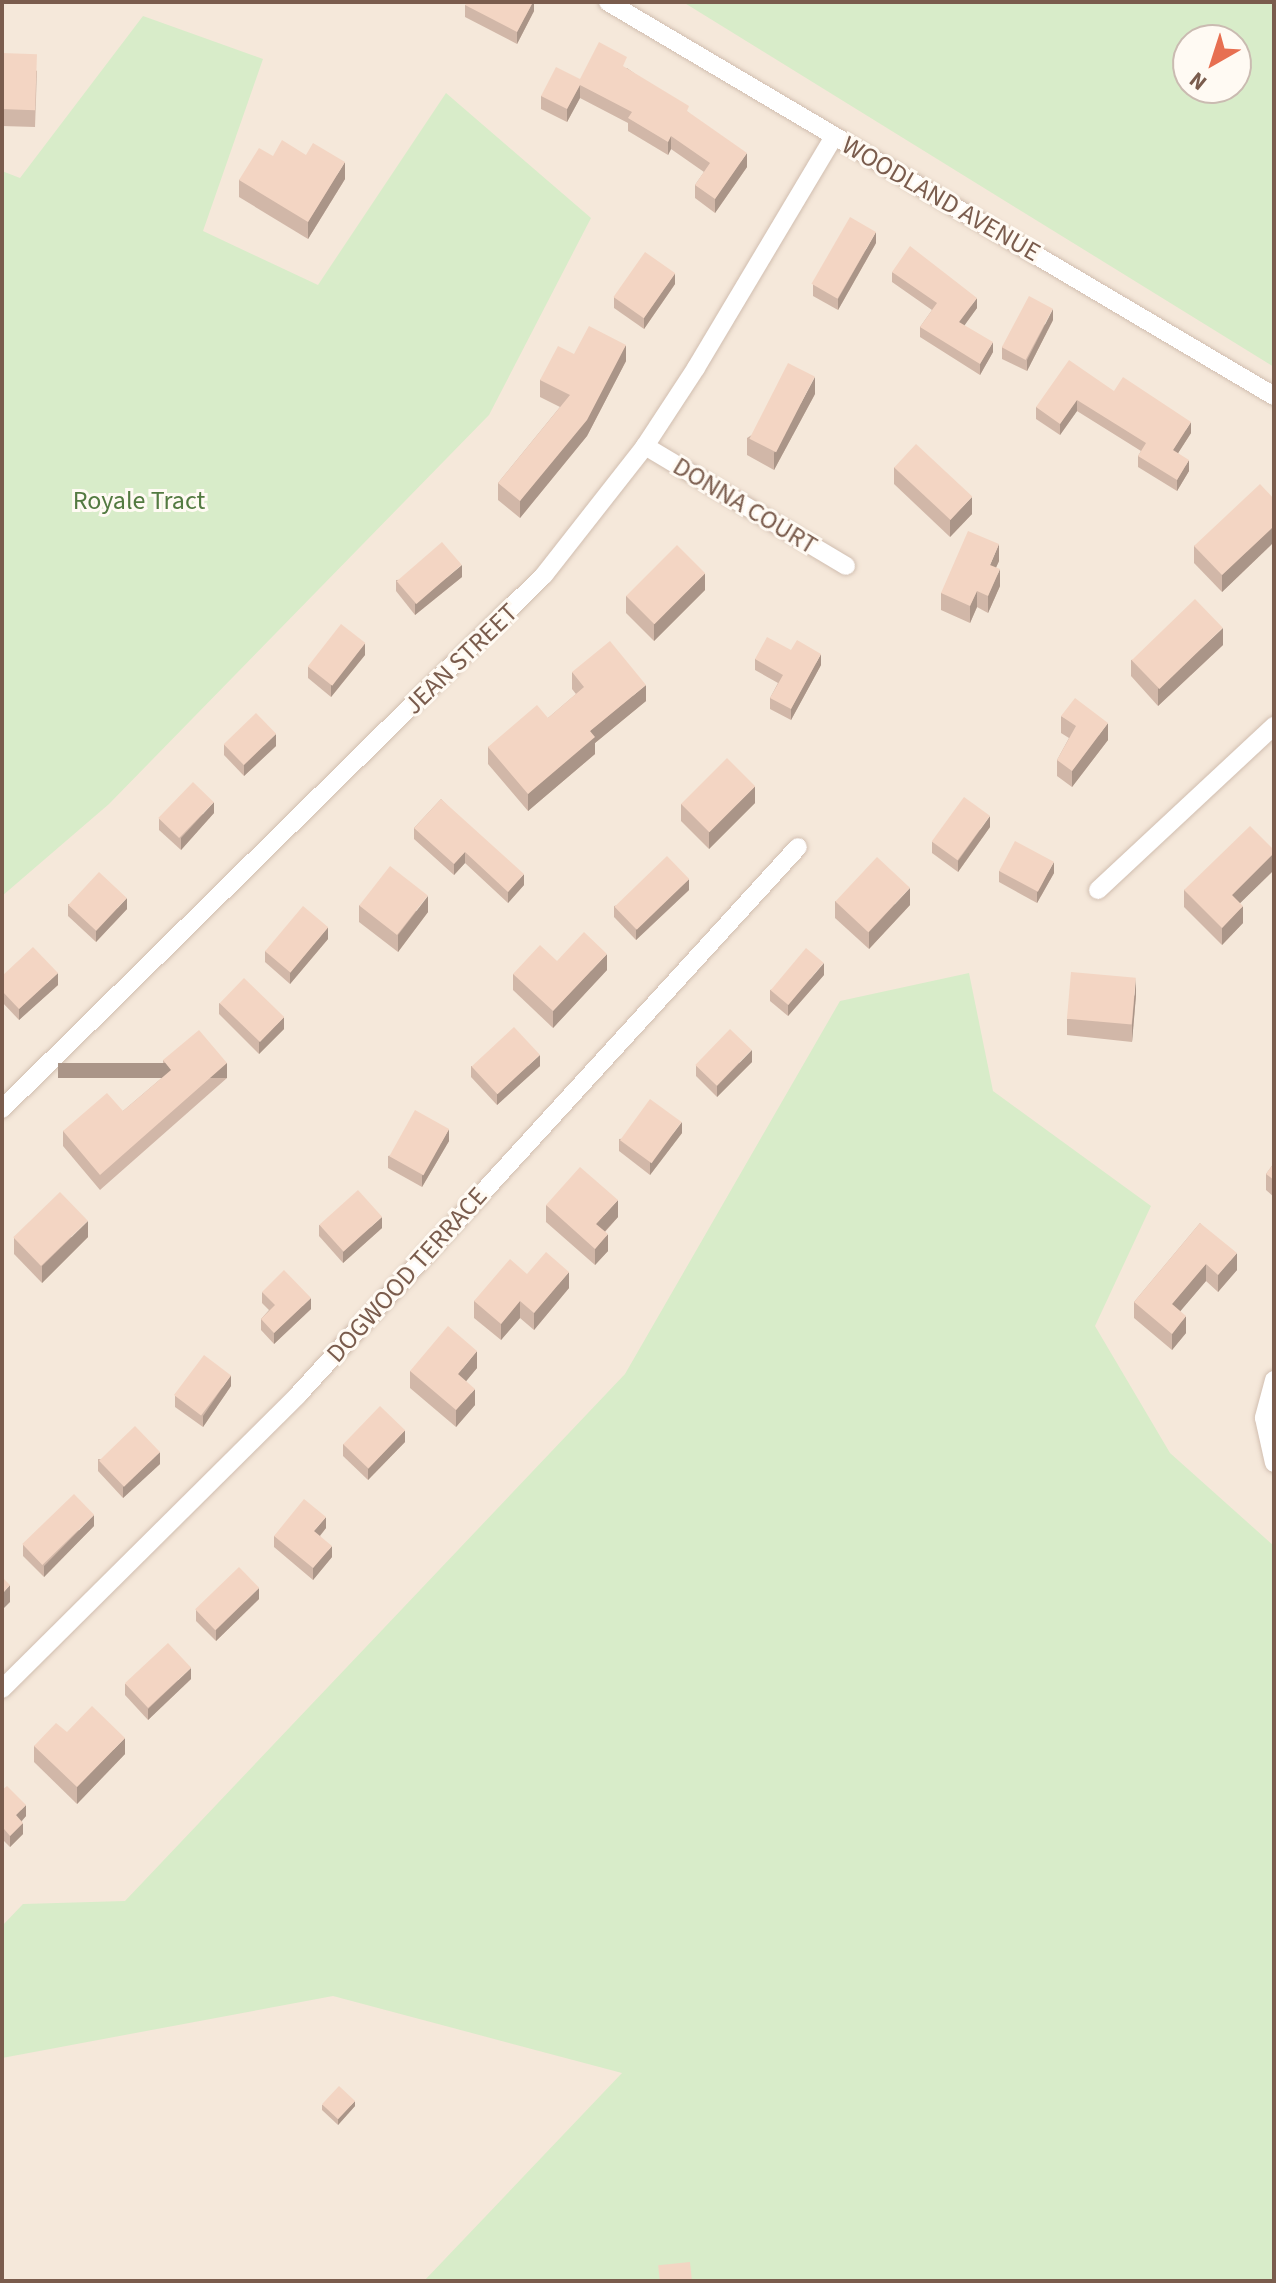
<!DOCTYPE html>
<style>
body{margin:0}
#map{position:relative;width:1276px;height:2283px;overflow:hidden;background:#fdf6ec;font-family:"Source Sans 3",sans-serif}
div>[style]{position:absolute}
.residential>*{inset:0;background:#f5e8da}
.green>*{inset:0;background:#d8ecc9}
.roads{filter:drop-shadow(0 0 2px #d1beb0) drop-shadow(0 0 2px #d1beb0)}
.minor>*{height:18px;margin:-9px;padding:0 9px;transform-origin:9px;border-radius:9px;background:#fff}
.wall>*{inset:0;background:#d1b7a8}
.shaded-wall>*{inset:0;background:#aa9588;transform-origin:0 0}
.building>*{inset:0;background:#f3d5c3;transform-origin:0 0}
span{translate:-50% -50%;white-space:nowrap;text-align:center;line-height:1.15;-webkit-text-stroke:6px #fffaf3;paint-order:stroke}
.street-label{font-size:26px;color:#7a5c4d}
.park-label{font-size:26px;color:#537a41}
.frame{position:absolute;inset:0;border:4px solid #7a5c4d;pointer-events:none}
.north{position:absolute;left:1172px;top:24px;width:80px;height:80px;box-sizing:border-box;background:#fffaf3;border:2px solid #cabbb1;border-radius:50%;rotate:219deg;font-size:22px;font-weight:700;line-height:32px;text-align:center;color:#7a5c4d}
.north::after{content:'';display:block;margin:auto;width:28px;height:36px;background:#e76f51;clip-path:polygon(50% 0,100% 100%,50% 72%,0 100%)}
</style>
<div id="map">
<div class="residential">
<i style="clip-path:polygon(evenodd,2px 2px,1274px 2px,1274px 2281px,2px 2281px,2px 2px,1188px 40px,1236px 40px,1236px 88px,1188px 88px,1188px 40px)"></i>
</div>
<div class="green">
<i style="clip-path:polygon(evenodd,683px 2px,1274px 2px,1274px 367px,683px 2px,1188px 40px,1236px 40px,1236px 88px,1188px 88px,1188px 40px)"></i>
<i style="clip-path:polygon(143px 16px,263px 59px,203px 231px,318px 285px,446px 93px,591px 218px,489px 415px,109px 804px,2px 896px,2px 171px,20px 178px)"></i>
<i style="clip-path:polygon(969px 973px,993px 1091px,1151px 1206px,1095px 1326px,1170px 1453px,1274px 1546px,1274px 2281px,424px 2281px,622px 2073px,333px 1996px,2px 2058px,2px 1926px,23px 1904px,125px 1901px,625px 1374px,840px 1001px)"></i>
</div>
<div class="roads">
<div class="minor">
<i style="left:608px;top:2px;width:774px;rotate:30.61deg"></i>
<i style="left:645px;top:446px;width:234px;rotate:30.8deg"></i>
<i style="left:1098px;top:890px;width:241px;rotate:-43deg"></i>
<i style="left:2px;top:1109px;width:761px;rotate:-44.57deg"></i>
<i style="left:544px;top:575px;width:164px;rotate:-51.9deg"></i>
<i style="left:645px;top:446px;width:93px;rotate:-56.8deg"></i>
<i style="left:696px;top:368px;width:268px;rotate:-59.2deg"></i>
<i style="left:1274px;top:1380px;width:39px;rotate:105deg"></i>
<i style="left:1264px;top:1418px;width:46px;rotate:77.5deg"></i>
<i style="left:2px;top:1689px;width:416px;rotate:-44.8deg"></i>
<i style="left:297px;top:1396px;width:743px;rotate:-47.62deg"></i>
</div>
</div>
<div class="wall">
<i style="clip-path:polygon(534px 2px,534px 11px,517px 44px,465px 17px,465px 5px)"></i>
<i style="clip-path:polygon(2px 53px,37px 71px,35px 127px,2px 126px)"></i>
<i style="clip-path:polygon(627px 68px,689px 113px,747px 167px,715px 213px,695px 198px,695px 185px,704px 172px,671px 149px,668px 155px,628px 131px,628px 123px,580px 98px,567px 122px,541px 109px,541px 96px,580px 79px)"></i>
<i style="clip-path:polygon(306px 155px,345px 179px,308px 239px,239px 197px,239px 180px,273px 156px)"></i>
<i style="clip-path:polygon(876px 243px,838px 310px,813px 296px,813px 284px)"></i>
<i style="clip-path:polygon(892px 272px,977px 308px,964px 325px,993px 352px,980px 375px,920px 337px,920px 327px,932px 310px,892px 282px)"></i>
<i style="clip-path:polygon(675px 284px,644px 329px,614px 308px,614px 297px)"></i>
<i style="clip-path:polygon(1053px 320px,1027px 371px,1002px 359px,1002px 347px)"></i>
<i style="clip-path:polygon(574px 354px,626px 361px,587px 436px,520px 518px,498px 500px,498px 483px,560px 407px,540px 397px,540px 380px)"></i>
<i style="clip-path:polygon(1114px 391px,1191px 433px,1178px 453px,1189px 471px,1177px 491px,1138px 467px,1138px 456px,1141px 451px,1077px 411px,1060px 435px,1036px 419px,1036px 407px)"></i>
<i style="clip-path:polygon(815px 394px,774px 470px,747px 455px,747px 438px)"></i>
<i style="clip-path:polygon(894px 467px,972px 514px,950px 537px,894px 484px)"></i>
<i style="clip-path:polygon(1274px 499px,1274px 542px,1222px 592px,1194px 563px,1194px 546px)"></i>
<i style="clip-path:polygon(999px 561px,996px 567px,1000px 586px,988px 613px,977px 607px,970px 623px,941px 610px,941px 593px)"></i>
<i style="clip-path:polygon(462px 577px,415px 615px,396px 591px,396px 580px)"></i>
<i style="clip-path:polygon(705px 590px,654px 641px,626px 613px,626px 596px)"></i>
<i style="clip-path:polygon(1223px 645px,1158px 706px,1131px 676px,1131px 660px)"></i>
<i style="clip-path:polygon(791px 650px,821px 665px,791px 720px,770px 709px,770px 698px,778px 683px,755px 670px,755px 659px)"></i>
<i style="clip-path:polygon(365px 655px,331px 697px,308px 678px,308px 667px)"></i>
<i style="clip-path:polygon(572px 672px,646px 701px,595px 743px,595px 754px,528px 811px,488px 764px,488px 747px,548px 718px,576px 694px,572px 689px)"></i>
<i style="clip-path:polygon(1061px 716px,1108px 740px,1072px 787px,1057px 776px,1057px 760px,1069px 738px,1061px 733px)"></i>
<i style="clip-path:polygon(224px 744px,276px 746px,244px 776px,224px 755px)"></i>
<i style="clip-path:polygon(441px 799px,524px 885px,508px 903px,465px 863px,454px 875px,414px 839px,414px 828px)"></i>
<i style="clip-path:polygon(755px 803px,709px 849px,681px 821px,681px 804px)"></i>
<i style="clip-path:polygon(214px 813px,181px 850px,159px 830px,159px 819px)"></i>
<i style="clip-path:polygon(990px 827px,958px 872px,932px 853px,932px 842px)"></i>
<i style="clip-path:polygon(1274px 850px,1274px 870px,1240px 903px,1243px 923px,1222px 945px,1184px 907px,1184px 890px)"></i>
<i style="clip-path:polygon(999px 871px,1054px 873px,1037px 903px,999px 882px)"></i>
<i style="clip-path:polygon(689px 890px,636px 940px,614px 917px,614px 906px)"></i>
<i style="clip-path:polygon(835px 901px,910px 905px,869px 949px,835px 918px)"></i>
<i style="clip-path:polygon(68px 904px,127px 909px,96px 942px,68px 916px)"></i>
<i style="clip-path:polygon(359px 905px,428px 912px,398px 952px,359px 922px)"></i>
<i style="clip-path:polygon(328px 939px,290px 984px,265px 962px,265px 951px)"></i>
<i style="clip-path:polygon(607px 970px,553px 1028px,513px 990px,513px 974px)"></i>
<i style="clip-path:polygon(824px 975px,788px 1016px,770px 1001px,770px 990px)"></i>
<i style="clip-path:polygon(2px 976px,58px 985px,19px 1020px,2px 1002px)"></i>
<i style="clip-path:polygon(1136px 995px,1132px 1042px,1067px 1035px,1067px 1019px)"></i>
<i style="clip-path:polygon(219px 1003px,284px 1029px,259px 1054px,219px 1014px)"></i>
<i style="clip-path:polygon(163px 1060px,227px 1078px,100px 1190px,63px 1146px,63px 1131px,123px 1111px,164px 1076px)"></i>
<i style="clip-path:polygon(752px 1062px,717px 1097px,696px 1076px,696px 1065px)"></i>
<i style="clip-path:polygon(471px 1066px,540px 1066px,497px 1105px,471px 1077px)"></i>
<i style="clip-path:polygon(682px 1133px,650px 1175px,619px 1151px,619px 1139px)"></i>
<i style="clip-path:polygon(449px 1141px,422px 1187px,388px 1168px,388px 1156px)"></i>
<i style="clip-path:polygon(1274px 1163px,1274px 1197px,1266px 1190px,1266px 1174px)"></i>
<i style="clip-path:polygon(546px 1205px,618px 1217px,605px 1232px,608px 1251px,595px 1265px,546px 1222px)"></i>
<i style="clip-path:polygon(1200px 1223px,1237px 1270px,1218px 1292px,1206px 1281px,1180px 1311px,1186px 1333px,1172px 1350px,1134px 1318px,1134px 1302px)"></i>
<i style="clip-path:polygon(319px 1225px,382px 1228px,343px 1263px,319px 1236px)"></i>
<i style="clip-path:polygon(88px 1237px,42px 1283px,14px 1254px,14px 1238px)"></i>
<i style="clip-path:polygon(527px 1274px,569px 1288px,534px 1330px,520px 1318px,501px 1340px,474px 1318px,474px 1301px)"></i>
<i style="clip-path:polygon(262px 1292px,311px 1309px,274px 1344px,261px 1330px,261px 1319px,269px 1310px,262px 1303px)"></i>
<i style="clip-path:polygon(477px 1368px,466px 1381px,475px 1405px,456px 1427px,410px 1388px,410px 1371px)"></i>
<i style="clip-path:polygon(231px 1386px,203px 1427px,175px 1407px,175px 1396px)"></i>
<i style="clip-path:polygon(405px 1442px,368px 1480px,343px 1456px,343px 1444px)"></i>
<i style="clip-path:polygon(98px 1459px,160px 1464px,123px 1498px,98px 1471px)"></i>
<i style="clip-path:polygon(94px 1526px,44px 1577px,23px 1556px,23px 1545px)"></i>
<i style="clip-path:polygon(326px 1528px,320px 1536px,332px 1557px,313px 1580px,274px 1547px,274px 1536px)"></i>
<i style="clip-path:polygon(259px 1599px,216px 1641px,196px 1621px,196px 1610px)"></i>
<i style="clip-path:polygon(191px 1679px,148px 1720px,125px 1695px,125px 1684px)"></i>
<i style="clip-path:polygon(67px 1732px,125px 1754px,77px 1804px,34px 1762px,34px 1746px)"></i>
<i style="clip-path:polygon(2px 1790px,26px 1816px,22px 1821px,23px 1834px,10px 1847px,4px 1841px)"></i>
<i style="clip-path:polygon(322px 2105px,355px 2106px,338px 2125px,322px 2110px)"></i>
</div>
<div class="shaded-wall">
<i style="clip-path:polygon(533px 2px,534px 2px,534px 11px,517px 44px,517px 32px)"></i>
<i style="clip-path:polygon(580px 85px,580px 98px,567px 122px,567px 109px)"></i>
<i style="clip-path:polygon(671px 136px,671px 149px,668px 155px,668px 142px)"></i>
<i style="clip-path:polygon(747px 153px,747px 167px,715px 213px,715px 199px)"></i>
<i style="clip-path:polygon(345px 162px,345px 179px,308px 239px,308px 222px)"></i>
<i style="clip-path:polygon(876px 232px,876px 243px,838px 310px,838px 299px)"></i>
<i style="clip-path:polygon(675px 273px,675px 284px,644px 329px,644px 318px)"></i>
<i style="clip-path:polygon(977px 298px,977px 308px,959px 333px,959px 322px)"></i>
<i style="clip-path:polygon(1053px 309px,1053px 320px,1027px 371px,1027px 360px)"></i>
<i style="clip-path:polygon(993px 342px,993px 352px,980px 375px,980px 364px)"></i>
<i style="clip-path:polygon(626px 345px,626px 361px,587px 436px,520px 518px,520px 501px)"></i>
<i style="clip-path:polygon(815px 377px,815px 394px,774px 470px,774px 453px)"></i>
<i style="clip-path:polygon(1077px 400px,1077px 411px,1060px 435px,1060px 424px)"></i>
<i style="clip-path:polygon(1191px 422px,1191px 433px,1173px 461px,1173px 450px)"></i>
<i style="clip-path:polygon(1189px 460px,1189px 471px,1177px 491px,1177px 480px)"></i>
<i style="clip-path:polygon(972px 497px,972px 514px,950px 537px,950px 520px)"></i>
<i style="clip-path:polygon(1274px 526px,1274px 542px,1222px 592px,1222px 575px)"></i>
<i style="clip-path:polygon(999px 544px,999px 561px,990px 581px,990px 565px)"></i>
<i style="clip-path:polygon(462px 565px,462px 577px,415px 615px,415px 604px)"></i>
<i style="clip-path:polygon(1000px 569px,1000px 586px,988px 613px,988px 596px)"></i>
<i style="clip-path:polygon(705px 573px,705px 590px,654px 641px,654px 624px)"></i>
<i style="clip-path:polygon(977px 591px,977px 607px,970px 623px,970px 606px)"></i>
<i style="clip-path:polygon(1223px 628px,1223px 645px,1158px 706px,1158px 689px)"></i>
<i style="clip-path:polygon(365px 643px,365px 655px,331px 697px,331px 685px)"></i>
<i style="clip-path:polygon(821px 654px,821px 665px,791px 720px,791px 709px)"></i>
<i style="clip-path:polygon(646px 685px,646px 701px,595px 743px,595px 754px,528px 811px,528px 794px,590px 731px)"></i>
<i style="clip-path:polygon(1108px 723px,1108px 740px,1072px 787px,1072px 771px)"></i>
<i style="clip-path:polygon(276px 734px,276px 746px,244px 776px,244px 765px)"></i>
<i style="clip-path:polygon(755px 786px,755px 803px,709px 849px,709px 832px)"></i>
<i style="clip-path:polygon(214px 802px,214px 813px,181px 850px,181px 838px)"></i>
<i style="clip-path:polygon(990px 816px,990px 827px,958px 872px,958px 861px)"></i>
<i style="clip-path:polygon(465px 852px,465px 863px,454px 875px,454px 864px)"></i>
<i style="clip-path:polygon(1274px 853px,1274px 870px,1232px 911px,1232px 895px)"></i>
<i style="clip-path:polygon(1054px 862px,1054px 873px,1037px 903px,1037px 892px)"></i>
<i style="clip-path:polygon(524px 874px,524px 885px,508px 903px,508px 892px)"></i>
<i style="clip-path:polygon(689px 879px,689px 890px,636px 940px,636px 929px)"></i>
<i style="clip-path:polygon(910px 888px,910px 905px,869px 949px,869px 932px)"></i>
<i style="clip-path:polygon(428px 896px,428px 912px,398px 952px,398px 935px)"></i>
<i style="clip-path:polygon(127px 898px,127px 909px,96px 942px,96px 931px)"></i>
<i style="clip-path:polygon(1243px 906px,1243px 923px,1222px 945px,1222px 928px)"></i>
<i style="clip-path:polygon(328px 927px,328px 939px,290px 984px,290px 973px)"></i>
<i style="clip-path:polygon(607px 954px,607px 970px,553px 1028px,553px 1011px)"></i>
<i style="clip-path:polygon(824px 963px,824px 975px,788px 1016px,788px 1005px)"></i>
<i style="clip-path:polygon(58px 973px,58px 985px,19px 1020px,19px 1009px)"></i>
<i style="clip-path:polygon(1136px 978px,1136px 995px,1132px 1042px,1132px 1025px)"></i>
<i style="clip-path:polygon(284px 1017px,284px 1029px,259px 1054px,259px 1042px)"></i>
<i style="clip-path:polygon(752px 1050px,752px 1062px,717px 1097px,717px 1086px)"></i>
<i style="clip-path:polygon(540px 1055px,540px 1066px,497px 1105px,497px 1094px)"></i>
<i style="left:227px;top:1063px;width:15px;height:169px;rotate:90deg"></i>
<i style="clip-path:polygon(682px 1122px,682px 1133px,650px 1175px,650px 1163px)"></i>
<i style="clip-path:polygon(449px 1129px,449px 1141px,422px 1187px,422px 1176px)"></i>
<i style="clip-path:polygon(618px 1200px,618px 1217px,596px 1241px,596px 1224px)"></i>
<i style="clip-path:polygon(382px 1217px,382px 1228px,343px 1263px,343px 1252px)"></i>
<i style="clip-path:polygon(88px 1221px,88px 1237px,42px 1283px,42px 1266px)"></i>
<i style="clip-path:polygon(608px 1234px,608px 1251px,595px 1265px,595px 1249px)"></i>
<i style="clip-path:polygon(1237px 1253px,1237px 1270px,1218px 1292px,1218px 1275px)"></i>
<i style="clip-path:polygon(1206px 1264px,1206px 1281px,1172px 1321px,1172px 1304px)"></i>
<i style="clip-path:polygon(569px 1272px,569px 1288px,534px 1330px,534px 1313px)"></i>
<i style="clip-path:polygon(311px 1298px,311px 1309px,274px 1344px,274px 1333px)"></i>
<i style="clip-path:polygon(520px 1301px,520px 1318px,501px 1340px,501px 1324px)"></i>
<i style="clip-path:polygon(1186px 1316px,1186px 1333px,1172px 1350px,1172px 1334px)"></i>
<i style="clip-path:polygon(477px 1351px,477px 1368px,458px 1391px,458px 1374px)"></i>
<i style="clip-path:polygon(231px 1375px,231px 1386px,203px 1427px,203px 1416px)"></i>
<i style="clip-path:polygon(475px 1389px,475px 1405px,456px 1427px,456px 1410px)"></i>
<i style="clip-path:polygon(405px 1430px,405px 1442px,368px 1480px,368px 1469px)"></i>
<i style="clip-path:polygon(160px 1452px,160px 1464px,123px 1498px,123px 1487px)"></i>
<i style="clip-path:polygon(94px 1515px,94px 1526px,44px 1577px,44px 1566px)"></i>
<i style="clip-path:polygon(326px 1517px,326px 1528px,314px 1543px,314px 1531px)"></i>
<i style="clip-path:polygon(332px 1546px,332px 1557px,313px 1580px,313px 1568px)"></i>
<i style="clip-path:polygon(10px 1585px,10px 1602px,2px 1610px,2px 1594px)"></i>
<i style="clip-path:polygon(259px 1588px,259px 1599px,216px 1641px,216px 1630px)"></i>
<i style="clip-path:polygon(191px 1668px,191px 1679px,148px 1720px,148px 1709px)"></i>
<i style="clip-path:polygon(125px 1738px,125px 1754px,77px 1804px,77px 1787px)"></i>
<i style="clip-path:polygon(26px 1805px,26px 1816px,16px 1827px,16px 1815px)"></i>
<i style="clip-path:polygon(23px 1823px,23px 1834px,10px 1847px,10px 1836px)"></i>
<i style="clip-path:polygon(355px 2101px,355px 2106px,338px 2125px,338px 2119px)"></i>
</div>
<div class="building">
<i style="clip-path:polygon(467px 2px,533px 2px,517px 32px,465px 5px)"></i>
<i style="clip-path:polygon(599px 42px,627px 57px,623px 66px,689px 106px,687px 111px,747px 153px,715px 199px,695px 185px,710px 163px,671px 136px,668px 142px,628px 118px,632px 112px,580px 85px,567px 109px,541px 96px,556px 67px,580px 79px)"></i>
<i style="left:2px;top:53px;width:35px;height:56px;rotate:2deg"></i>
<i style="clip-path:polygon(282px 140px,306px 155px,313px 143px,345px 162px,308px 222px,239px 180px,259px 148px,273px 156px)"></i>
<i style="left:850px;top:217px;width:30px;height:77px;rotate:30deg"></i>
<i style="clip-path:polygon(910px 246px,977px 298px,959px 322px,993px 342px,980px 364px,920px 327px,937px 303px,892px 272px)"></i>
<i style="left:645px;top:252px;width:37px;height:55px;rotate:35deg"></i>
<i style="left:1029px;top:296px;width:27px;height:58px;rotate:28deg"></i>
<i style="clip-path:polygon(589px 326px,626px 345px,587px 420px,520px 501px,498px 483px,570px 395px,540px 380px,558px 346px,574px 354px)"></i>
<i style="clip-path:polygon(1069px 360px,1114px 391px,1123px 377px,1191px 422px,1173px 450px,1189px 460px,1177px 480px,1138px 456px,1146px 443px,1077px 400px,1060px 424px,1036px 407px)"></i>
<i style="left:788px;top:363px;width:30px;height:85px;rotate:27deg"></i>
<i style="left:916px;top:444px;width:77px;height:32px;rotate:43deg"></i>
<i style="clip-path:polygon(1260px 484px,1274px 499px,1274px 526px,1222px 575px,1194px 546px)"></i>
<i style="clip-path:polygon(968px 531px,999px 544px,990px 565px,1000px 569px,988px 596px,977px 591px,970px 606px,941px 593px)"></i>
<i style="left:442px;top:542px;width:30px;height:60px;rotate:49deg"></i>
<i style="left:677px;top:545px;width:40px;height:72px;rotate:45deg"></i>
<i style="left:1195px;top:599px;width:40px;height:88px;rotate:46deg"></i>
<i style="left:341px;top:624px;width:31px;height:54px;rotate:38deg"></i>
<i style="clip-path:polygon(767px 637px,791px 650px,797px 640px,821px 654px,791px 709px,770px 698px,783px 675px,755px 659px)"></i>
<i style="clip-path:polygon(610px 641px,646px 685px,590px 731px,595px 737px,528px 794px,488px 747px,537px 705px,548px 718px,584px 687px,572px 672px)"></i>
<i style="clip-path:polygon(1075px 698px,1108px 723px,1072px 771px,1057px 760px,1076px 726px,1061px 716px)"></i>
<i style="left:256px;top:713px;width:29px;height:45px;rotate:46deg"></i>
<i style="left:727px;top:758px;width:40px;height:65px;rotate:45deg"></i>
<i style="left:193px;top:782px;width:29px;height:50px;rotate:44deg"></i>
<i style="left:964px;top:797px;width:32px;height:55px;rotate:36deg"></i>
<i style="clip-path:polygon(441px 799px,524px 874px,508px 892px,465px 852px,454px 864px,414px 828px)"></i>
<i style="clip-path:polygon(1250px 826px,1274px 850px,1274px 853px,1232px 895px,1243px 906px,1222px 928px,1184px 890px)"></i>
<i style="left:1015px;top:841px;width:44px;height:34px;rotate:28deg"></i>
<i style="left:667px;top:856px;width:32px;height:73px;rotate:46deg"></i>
<i style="left:877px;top:857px;width:45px;height:61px;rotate:43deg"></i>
<i style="left:390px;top:866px;width:48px;height:50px;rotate:38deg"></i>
<i style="left:99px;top:872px;width:38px;height:45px;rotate:43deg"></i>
<i style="left:303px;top:906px;width:33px;height:59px;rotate:40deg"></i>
<i style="clip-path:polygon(584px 932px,607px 954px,553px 1011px,513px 974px,540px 945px,557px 961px)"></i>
<i style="clip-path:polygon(33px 947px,58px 973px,19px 1009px,2px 991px,2px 976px)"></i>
<i style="left:806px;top:948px;width:23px;height:55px;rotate:40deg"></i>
<i style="left:1071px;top:972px;width:65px;height:47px;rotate:5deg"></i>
<i style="left:244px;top:978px;width:56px;height:35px;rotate:44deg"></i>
<i style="left:514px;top:1027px;width:38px;height:58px;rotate:47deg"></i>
<i style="left:730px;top:1029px;width:30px;height:50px;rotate:44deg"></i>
<i style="clip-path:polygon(199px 1030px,227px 1063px,100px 1175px,63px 1131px,107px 1093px,123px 1111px,171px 1070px,163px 1060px)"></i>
<i style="left:650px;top:1099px;width:39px;height:51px;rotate:36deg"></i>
<i style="left:415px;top:1110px;width:39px;height:53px;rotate:29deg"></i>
<i style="clip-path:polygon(1274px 1163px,1274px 1180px,1266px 1174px)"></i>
<i style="clip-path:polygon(580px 1167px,618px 1200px,596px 1224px,608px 1234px,595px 1249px,546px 1205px)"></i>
<i style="left:358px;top:1190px;width:36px;height:52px;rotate:48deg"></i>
<i style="left:60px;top:1192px;width:40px;height:65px;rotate:46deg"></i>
<i style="clip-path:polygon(1200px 1223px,1237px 1253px,1218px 1275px,1206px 1264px,1172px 1304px,1186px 1316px,1172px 1334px,1134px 1302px)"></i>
<i style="clip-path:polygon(546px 1252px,569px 1272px,534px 1313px,520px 1301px,501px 1324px,474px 1301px,510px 1259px,527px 1274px)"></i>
<i style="clip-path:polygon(284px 1270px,311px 1298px,274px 1333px,261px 1319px,275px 1305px,262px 1292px)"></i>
<i style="clip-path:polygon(448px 1326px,477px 1351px,458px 1374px,475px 1389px,456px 1410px,410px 1371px)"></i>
<i style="left:204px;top:1355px;width:34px;height:50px;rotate:37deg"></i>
<i style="left:380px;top:1406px;width:35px;height:53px;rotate:44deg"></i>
<i style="left:135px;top:1426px;width:36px;height:50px;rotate:46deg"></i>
<i style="left:74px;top:1494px;width:29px;height:72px;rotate:46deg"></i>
<i style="clip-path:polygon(304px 1499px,326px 1517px,314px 1531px,332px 1546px,313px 1568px,274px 1536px)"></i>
<i style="left:239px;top:1567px;width:29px;height:61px;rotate:46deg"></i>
<i style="clip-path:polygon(2px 1577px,10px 1585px,2px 1594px)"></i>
<i style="left:168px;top:1643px;width:34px;height:59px;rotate:47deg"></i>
<i style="clip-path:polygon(92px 1706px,125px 1738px,77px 1787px,34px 1746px,56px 1723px,67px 1732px)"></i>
<i style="clip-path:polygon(7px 1786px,26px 1805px,16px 1815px,23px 1823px,10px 1836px,4px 1829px,2px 1831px,2px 1790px)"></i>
<i style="left:339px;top:2086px;width:22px;height:25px;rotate:43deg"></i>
<i style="left:690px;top:2262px;width:19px;height:32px;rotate:84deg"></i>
</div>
<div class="street-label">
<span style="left:941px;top:199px;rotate:30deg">WOODLAND AVENUE</span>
<span style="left:745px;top:506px;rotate:31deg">DONNA COURT</span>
<span style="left:461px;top:659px;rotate:-44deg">JEAN STREET</span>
<span style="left:407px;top:1275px;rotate:-48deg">DOGWOOD TERRACE</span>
</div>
<div class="park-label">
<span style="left:139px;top:501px">Royale Tract</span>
</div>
<div class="frame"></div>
<div class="north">N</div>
</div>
